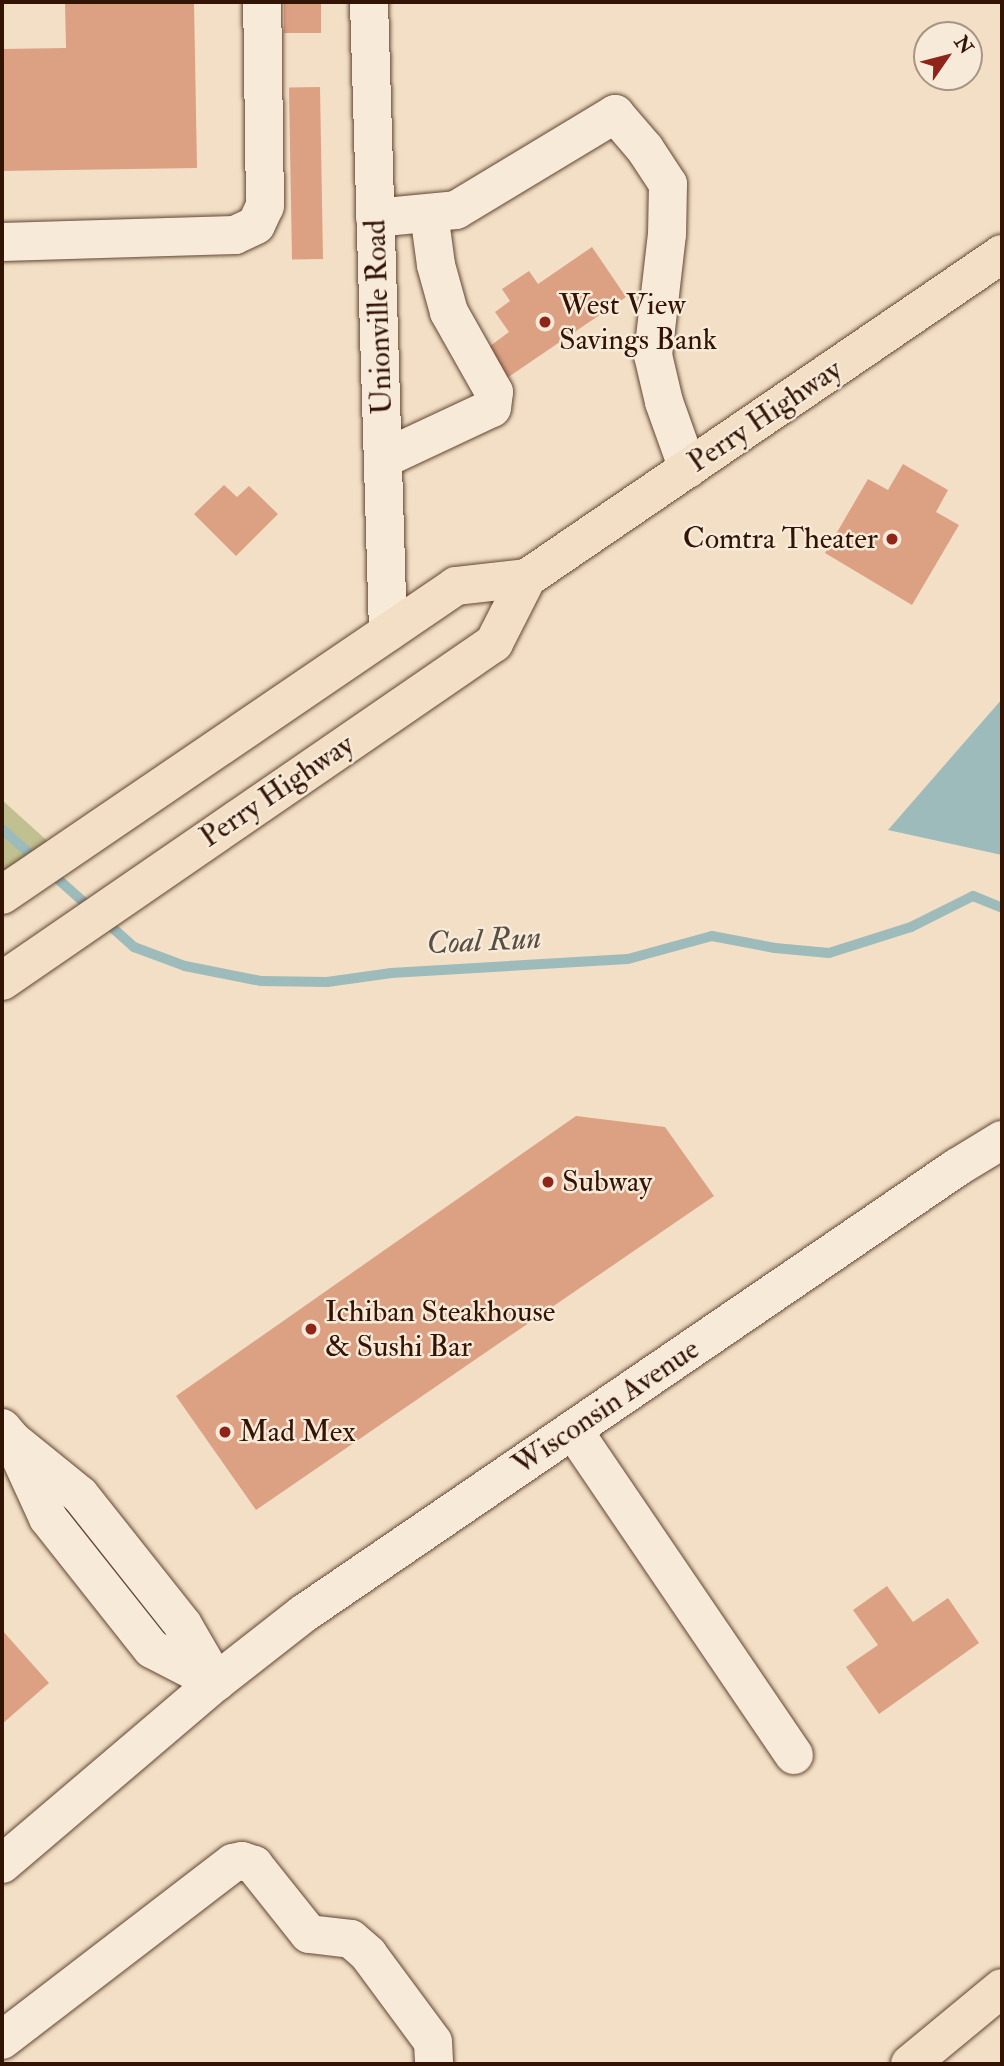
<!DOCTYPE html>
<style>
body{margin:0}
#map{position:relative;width:1004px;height:2066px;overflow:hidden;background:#f2dfc5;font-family:"IM FELL Double Pica",serif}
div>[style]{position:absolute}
.green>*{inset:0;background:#c1c090}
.water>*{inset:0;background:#9dbbbb}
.stream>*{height:10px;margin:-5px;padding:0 5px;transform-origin:5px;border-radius:5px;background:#9dbbbb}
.building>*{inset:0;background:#dca183;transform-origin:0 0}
.roads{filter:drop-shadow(0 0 2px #634634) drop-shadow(0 0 2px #634634)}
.minor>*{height:38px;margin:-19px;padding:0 19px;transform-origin:19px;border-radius:19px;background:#f7ead9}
.major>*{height:38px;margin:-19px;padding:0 19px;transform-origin:19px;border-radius:19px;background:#f2dfc5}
.highway>*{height:38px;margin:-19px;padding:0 19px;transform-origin:19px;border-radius:19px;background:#f2dfc5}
.dots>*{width:19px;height:19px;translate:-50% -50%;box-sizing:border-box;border:4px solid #f7ead9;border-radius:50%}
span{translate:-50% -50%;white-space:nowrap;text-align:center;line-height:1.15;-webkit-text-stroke:5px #f7ead9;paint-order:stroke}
.poi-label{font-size:30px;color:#331304}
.left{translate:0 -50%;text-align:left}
.right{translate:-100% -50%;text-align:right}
.street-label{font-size:30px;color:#331304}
.water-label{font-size:32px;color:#584e44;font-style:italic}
.frame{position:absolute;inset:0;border:4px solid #331304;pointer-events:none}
.north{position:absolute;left:913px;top:21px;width:70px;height:70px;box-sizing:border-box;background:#f7ead9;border:2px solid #a99484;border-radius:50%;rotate:55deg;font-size:19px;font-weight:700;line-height:28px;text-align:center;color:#331304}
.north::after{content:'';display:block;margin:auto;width:24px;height:32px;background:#8f2418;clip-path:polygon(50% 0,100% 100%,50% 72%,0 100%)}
</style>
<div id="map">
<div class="green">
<i style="clip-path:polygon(2px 800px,62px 854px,2px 895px)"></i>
</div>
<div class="water">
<i style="clip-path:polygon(1002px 699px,1002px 855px,888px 830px)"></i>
</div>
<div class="stream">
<i style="left:2px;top:829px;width:48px;rotate:41.6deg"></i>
<i style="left:50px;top:872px;width:113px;rotate:41.8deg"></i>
<i style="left:134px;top:947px;width:54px;rotate:20.4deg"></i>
<i style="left:185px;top:966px;width:77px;rotate:11.2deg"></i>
<i style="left:261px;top:981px;width:66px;rotate:0.9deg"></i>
<i style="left:327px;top:982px;width:65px;rotate:-8deg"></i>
<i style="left:391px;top:973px;width:237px;rotate:-3.4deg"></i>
<i style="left:628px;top:959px;width:87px;rotate:-15.3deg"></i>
<i style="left:712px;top:936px;width:64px;rotate:10.8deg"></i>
<i style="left:775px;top:948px;width:54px;rotate:5.3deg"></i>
<i style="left:829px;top:953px;width:86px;rotate:-17.6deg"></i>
<i style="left:911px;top:927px;width:69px;rotate:-26.6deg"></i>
<i style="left:973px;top:896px;width:31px;rotate:22deg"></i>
</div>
<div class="building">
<i style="clip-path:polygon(65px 2px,194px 2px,197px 168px,2px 171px,2px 49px,66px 48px)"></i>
<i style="left:284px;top:2px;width:37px;height:31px"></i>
<i style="left:320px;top:87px;width:172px;height:31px;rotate:89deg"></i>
<i style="clip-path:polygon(592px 247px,626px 297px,498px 384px,478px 355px,509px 332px,495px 312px,510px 301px,502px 289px,529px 271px,538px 284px)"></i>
<i style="clip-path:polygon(903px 464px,948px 490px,936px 512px,959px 525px,912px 605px,825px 553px,868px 479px,888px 490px)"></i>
<i style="clip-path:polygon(224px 485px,237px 497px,249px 486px,278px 514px,236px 556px,194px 514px)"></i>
<i style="clip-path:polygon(576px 1116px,665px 1127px,714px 1196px,256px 1510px,176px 1396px)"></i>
<i style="clip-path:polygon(887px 1586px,913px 1622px,948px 1598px,979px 1643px,879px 1714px,846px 1667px,878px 1645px,853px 1610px)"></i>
<i style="clip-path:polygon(2px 1630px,49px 1683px,2px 1724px)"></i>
</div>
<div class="roads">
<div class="minor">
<i style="left:369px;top:2px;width:630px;rotate:88.27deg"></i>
<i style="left:375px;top:218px;width:81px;rotate:-5.6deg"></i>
<i style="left:456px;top:210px;width:186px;rotate:-31.1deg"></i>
<i style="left:615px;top:114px;width:46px;rotate:49.4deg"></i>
<i style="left:645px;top:149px;width:42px;rotate:56.7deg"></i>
<i style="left:668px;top:184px;width:50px;rotate:91.1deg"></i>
<i style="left:667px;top:234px;width:122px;rotate:96.6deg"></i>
<i style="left:653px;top:355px;width:48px;rotate:76.8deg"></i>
<i style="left:664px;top:402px;width:71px;rotate:70.3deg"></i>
<i style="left:2px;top:242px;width:233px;rotate:-1.7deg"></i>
<i style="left:235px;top:235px;width:23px;rotate:-25deg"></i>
<i style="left:256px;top:225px;width:21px;rotate:-65deg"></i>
<i style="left:265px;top:206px;width:204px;rotate:-90.8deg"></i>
<i style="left:383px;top:459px;width:120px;rotate:-25.1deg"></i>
<i style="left:492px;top:408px;width:16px;rotate:-83deg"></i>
<i style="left:494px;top:392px;width:92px;rotate:-119.4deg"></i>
<i style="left:449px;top:312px;width:49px;rotate:-105.5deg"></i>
<i style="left:436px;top:265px;width:52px;rotate:-97.7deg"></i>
<i style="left:2px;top:1428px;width:16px;rotate:50deg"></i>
<i style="left:12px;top:1440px;width:87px;rotate:39deg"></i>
<i style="left:80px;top:1495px;width:166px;rotate:51.6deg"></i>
<i style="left:183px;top:1625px;width:66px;rotate:59.9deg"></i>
<i style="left:573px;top:1430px;width:393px;rotate:55.8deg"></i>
<i style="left:16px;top:1448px;width:77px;rotate:65.4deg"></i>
<i style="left:48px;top:1518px;width:167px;rotate:51.6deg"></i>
<i style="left:152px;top:1649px;width:72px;rotate:27.3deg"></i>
<i style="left:2px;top:1864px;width:281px;rotate:-40.4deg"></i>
<i style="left:216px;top:1682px;width:110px;rotate:-38deg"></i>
<i style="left:303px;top:1614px;width:791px;rotate:-34.33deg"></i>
<i style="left:956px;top:1168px;width:54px;rotate:-31.3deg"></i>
<i style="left:2px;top:2040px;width:291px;rotate:-37.5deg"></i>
<i style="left:233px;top:1863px;width:9px;rotate:-13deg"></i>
<i style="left:242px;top:1861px;width:13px;rotate:18deg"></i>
<i style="left:254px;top:1865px;width:88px;rotate:51.4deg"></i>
<i style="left:309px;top:1934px;width:42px;rotate:6.8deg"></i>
<i style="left:351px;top:1939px;width:23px;rotate:41deg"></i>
<i style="left:368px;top:1954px;width:109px;rotate:53.5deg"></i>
<i style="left:433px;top:2042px;width:22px;rotate:87deg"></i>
</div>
<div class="major">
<i style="left:2px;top:895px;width:549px;rotate:-34.24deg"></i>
<i style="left:456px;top:586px;width:71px;rotate:-6.4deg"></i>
<i style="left:527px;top:578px;width:575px;rotate:-34.3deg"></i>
<i style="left:2px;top:981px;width:597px;rotate:-34.49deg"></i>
<i style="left:494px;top:643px;width:73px;rotate:-63.1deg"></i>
</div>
<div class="highway">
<i style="left:910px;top:2064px;width:119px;rotate:-39.6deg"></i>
</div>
</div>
<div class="dots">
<i style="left:545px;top:322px;background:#8f2418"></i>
<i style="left:892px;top:539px;background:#8f2418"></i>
<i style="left:548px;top:1182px;background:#8f2418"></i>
<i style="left:311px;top:1329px;background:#8f2418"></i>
<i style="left:225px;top:1432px;background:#8f2418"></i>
</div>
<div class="poi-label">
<span class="left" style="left:559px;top:322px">West View<br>Savings Bank</span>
<span class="right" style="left:878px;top:539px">Comtra Theater</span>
<span class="left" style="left:562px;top:1182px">Subway</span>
<span class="left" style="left:325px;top:1329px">Ichiban Steakhouse<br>&amp; Sushi Bar</span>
<span class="left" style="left:239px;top:1432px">Mad Mex</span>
</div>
<div class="street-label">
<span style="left:379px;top:317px;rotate:-92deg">Unionville Road</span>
<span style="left:765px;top:416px;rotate:-34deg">Perry Highway</span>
<span style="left:277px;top:791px;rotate:-34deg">Perry Highway</span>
<span style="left:606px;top:1407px;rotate:-34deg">Wisconsin Avenue</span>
</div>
<div class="water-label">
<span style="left:484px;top:941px;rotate:-3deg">Coal Run</span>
</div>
<div class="frame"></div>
<div class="north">N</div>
</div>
